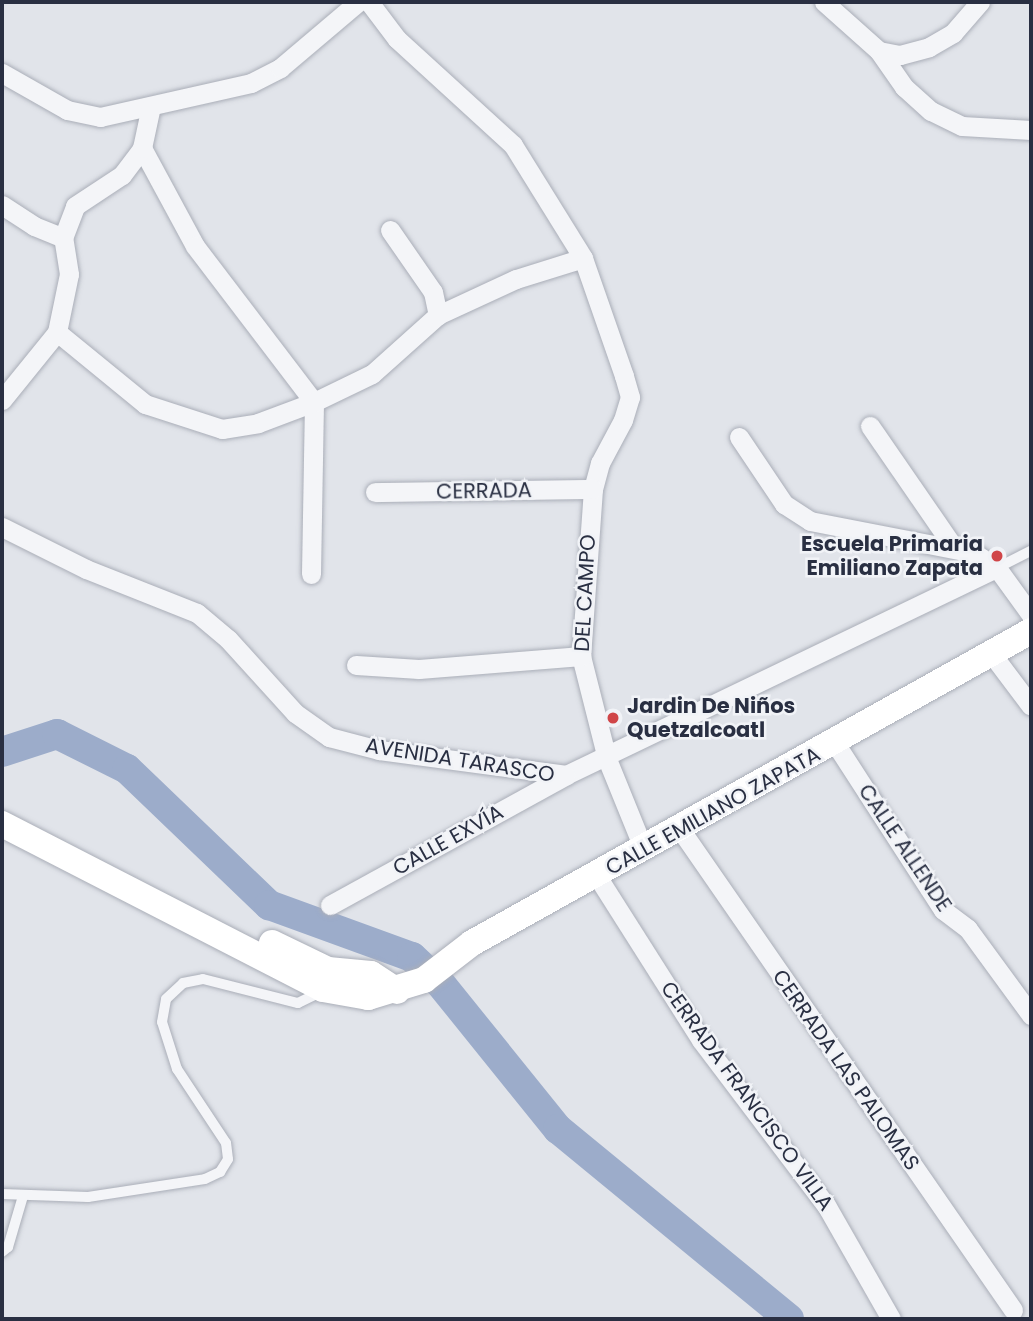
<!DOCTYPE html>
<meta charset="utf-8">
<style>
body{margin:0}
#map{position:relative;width:1033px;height:1321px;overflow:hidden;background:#e1e4ea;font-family:Poppins,sans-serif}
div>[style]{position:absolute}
.river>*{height:30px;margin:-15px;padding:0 15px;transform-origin:15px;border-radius:15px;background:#9cacca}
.roads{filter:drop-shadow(0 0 2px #aaaeb8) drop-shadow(0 0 2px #aaaeb8)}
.service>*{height:10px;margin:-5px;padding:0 5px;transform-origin:5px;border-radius:5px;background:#f4f5f8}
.minor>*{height:19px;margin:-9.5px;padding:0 9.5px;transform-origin:9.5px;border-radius:9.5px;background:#f4f5f8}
.secondary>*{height:26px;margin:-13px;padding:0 13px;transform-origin:13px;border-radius:13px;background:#fff}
.dots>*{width:19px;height:19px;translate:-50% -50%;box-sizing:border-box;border:4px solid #f1f3f7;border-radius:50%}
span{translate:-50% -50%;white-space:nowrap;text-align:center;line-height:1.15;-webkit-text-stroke:5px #f1f3f7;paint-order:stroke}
.street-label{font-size:21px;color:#292f42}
.poi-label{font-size:21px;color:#292f42;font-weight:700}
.right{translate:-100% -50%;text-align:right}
.left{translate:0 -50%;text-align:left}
.frame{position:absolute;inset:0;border:4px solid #292f42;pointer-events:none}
</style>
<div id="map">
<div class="river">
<i style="left:2px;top:752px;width:58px;rotate:-18.1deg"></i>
<i style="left:57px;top:734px;width:78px;rotate:26.6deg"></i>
<i style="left:127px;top:769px;width:197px;rotate:43.8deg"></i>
<i style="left:269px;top:905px;width:152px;rotate:20deg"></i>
<i style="left:412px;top:957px;width:38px;rotate:43deg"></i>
<i style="left:440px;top:983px;width:188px;rotate:51.1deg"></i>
<i style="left:558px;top:1129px;width:299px;rotate:39.4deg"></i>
</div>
<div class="roads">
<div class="service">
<i style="left:997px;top:568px;width:38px;rotate:-27deg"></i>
<i style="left:2px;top:1194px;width:86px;rotate:2deg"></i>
<i style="left:88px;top:1197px;width:118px;rotate:-8.7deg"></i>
<i style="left:205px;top:1179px;width:17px;rotate:-25deg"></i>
<i style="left:220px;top:1172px;width:15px;rotate:-58deg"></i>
<i style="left:228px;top:1159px;width:16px;rotate:-97deg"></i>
<i style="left:226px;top:1143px;width:89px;rotate:-123.5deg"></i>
<i style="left:177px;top:1069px;width:49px;rotate:-107.7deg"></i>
<i style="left:162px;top:1022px;width:23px;rotate:-80deg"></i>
<i style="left:166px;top:999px;width:23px;rotate:-43deg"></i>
<i style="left:183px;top:983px;width:20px;rotate:-11deg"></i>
<i style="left:203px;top:979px;width:98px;rotate:14.2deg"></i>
<i style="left:298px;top:1003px;width:25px;rotate:-26deg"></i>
<i style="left:2px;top:1252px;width:8px;rotate:-40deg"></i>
<i style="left:8px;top:1247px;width:53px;rotate:-73.6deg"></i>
</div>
<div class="minor">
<i style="left:369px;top:2px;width:46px;rotate:52.9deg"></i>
<i style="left:397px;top:39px;width:157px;rotate:42.4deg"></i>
<i style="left:513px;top:145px;width:133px;rotate:58.2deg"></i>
<i style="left:583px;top:258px;width:125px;rotate:70.8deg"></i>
<i style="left:624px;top:376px;width:22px;rotate:74deg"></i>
<i style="left:630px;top:397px;width:24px;rotate:107deg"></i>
<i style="left:623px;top:420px;width:49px;rotate:118.1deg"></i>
<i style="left:600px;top:463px;width:27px;rotate:105deg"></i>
<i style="left:593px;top:489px;width:167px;rotate:94.1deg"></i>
<i style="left:581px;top:656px;width:106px;rotate:75.8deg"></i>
<i style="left:607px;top:759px;width:98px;rotate:67.9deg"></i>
<i style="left:824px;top:2px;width:74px;rotate:41.7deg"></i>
<i style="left:879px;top:51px;width:44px;rotate:55.2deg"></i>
<i style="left:904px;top:87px;width:36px;rotate:42deg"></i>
<i style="left:931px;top:111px;width:34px;rotate:26deg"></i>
<i style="left:962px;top:126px;width:69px;rotate:3.3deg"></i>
<i style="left:879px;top:51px;width:21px;rotate:11deg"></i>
<i style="left:900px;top:55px;width:30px;rotate:-15deg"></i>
<i style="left:929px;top:47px;width:28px;rotate:-30deg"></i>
<i style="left:953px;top:33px;width:41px;rotate:-48.9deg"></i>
<i style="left:2px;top:73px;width:75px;rotate:29.6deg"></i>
<i style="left:67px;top:110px;width:34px;rotate:12deg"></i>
<i style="left:100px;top:117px;width:155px;rotate:-12.7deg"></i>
<i style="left:251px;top:83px;width:33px;rotate:-27deg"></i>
<i style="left:280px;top:68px;width:102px;rotate:-40.2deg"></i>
<i style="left:142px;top:148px;width:111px;rotate:61.6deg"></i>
<i style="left:195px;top:246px;width:196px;rotate:52.7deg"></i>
<i style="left:314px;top:402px;width:172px;rotate:91deg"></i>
<i style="left:2px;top:205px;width:38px;rotate:33deg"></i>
<i style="left:34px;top:226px;width:31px;rotate:22deg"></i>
<i style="left:390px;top:230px;width:75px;rotate:55.3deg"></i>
<i style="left:433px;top:292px;width:24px;rotate:78deg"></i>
<i style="left:57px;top:332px;width:114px;rotate:39.3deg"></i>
<i style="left:145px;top:404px;width:81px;rotate:18deg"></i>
<i style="left:222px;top:429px;width:36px;rotate:-9deg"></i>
<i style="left:258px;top:423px;width:60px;rotate:-20.6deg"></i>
<i style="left:314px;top:402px;width:64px;rotate:-25.8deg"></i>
<i style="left:372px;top:374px;width:89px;rotate:-41.8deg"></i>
<i style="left:438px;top:315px;width:86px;rotate:-24.8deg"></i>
<i style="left:516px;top:279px;width:70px;rotate:-17.4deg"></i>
<i style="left:2px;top:400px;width:87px;rotate:-51deg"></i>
<i style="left:57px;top:332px;width:59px;rotate:-78.3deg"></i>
<i style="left:69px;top:274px;width:36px;rotate:-99deg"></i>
<i style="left:63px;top:238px;width:34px;rotate:-69deg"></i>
<i style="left:75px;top:206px;width:56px;rotate:-33.4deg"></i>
<i style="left:122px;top:175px;width:34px;rotate:-53deg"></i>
<i style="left:142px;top:148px;width:43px;rotate:-77.9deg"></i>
<i style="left:870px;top:426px;width:145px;rotate:55.4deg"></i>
<i style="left:739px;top:437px;width:81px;rotate:56.1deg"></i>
<i style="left:784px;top:504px;width:31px;rotate:33deg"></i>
<i style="left:810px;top:521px;width:167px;rotate:11deg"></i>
<i style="left:974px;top:553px;width:27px;rotate:33deg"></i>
<i style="left:997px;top:568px;width:58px;rotate:54.1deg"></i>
<i style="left:375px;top:492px;width:218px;rotate:-0.8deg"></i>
<i style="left:2px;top:527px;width:94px;rotate:26.6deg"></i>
<i style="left:86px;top:569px;width:119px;rotate:21.6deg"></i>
<i style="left:197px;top:613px;width:40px;rotate:40deg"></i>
<i style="left:228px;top:639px;width:100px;rotate:47.8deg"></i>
<i style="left:295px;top:713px;width:42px;rotate:35.2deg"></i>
<i style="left:329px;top:737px;width:52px;rotate:14.6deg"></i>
<i style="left:379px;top:750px;width:189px;rotate:7.6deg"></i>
<i style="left:566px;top:775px;width:478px;rotate:-25.7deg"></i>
<i style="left:991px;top:653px;width:66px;rotate:53deg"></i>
<i style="left:356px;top:665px;width:63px;rotate:3.6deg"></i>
<i style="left:419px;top:669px;width:163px;rotate:-4.6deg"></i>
<i style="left:835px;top:743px;width:199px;rotate:57.1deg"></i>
<i style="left:943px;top:910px;width:31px;rotate:37deg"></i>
<i style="left:968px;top:929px;width:107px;rotate:53.8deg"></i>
<i style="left:680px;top:829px;width:585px;rotate:55.3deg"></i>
<i style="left:597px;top:876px;width:194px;rotate:57.6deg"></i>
<i style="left:701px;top:1040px;width:207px;rotate:52.9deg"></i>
<i style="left:826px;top:1205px;width:131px;rotate:60.3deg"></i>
<i style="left:330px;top:905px;width:269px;rotate:-28.8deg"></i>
</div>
<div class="secondary">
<i style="left:2px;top:824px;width:361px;rotate:27.2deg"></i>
<i style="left:323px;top:989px;width:46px;rotate:10.1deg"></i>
<i style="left:368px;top:997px;width:59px;rotate:-16.9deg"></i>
<i style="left:424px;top:980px;width:61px;rotate:-37.6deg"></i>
<i style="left:472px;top:943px;width:640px;rotate:-29.17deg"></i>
<i style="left:272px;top:943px;width:62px;rotate:25.7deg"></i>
<i style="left:328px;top:970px;width:43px;rotate:5.3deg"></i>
<i style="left:371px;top:974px;width:31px;rotate:33deg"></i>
</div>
</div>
<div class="dots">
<i style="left:997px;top:556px;background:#d04548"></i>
<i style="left:613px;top:718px;background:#d04548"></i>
</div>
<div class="street-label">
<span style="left:484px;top:491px;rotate:-1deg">CERRADA</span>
<span style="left:585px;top:593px;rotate:-87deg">DEL CAMPO</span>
<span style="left:460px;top:760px;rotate:9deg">AVENIDA TARASCO</span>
<span style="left:713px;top:811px;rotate:-29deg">CALLE EMILIANO ZAPATA</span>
<span style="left:448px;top:840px;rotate:-29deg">CALLE EXVÍA</span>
<span style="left:905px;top:848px;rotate:56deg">CALLE ALLENDE</span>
<span style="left:846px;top:1070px;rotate:55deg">CERRADA LAS PALOMAS</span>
<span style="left:747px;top:1096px;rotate:54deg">CERRADA FRANCISCO VILLA</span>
</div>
<div class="poi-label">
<span class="right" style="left:983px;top:556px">Escuela Primaria<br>Emiliano Zapata</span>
<span class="left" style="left:627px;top:718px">Jardin De Niños<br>Quetzalcoatl</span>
</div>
<div class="frame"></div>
</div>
